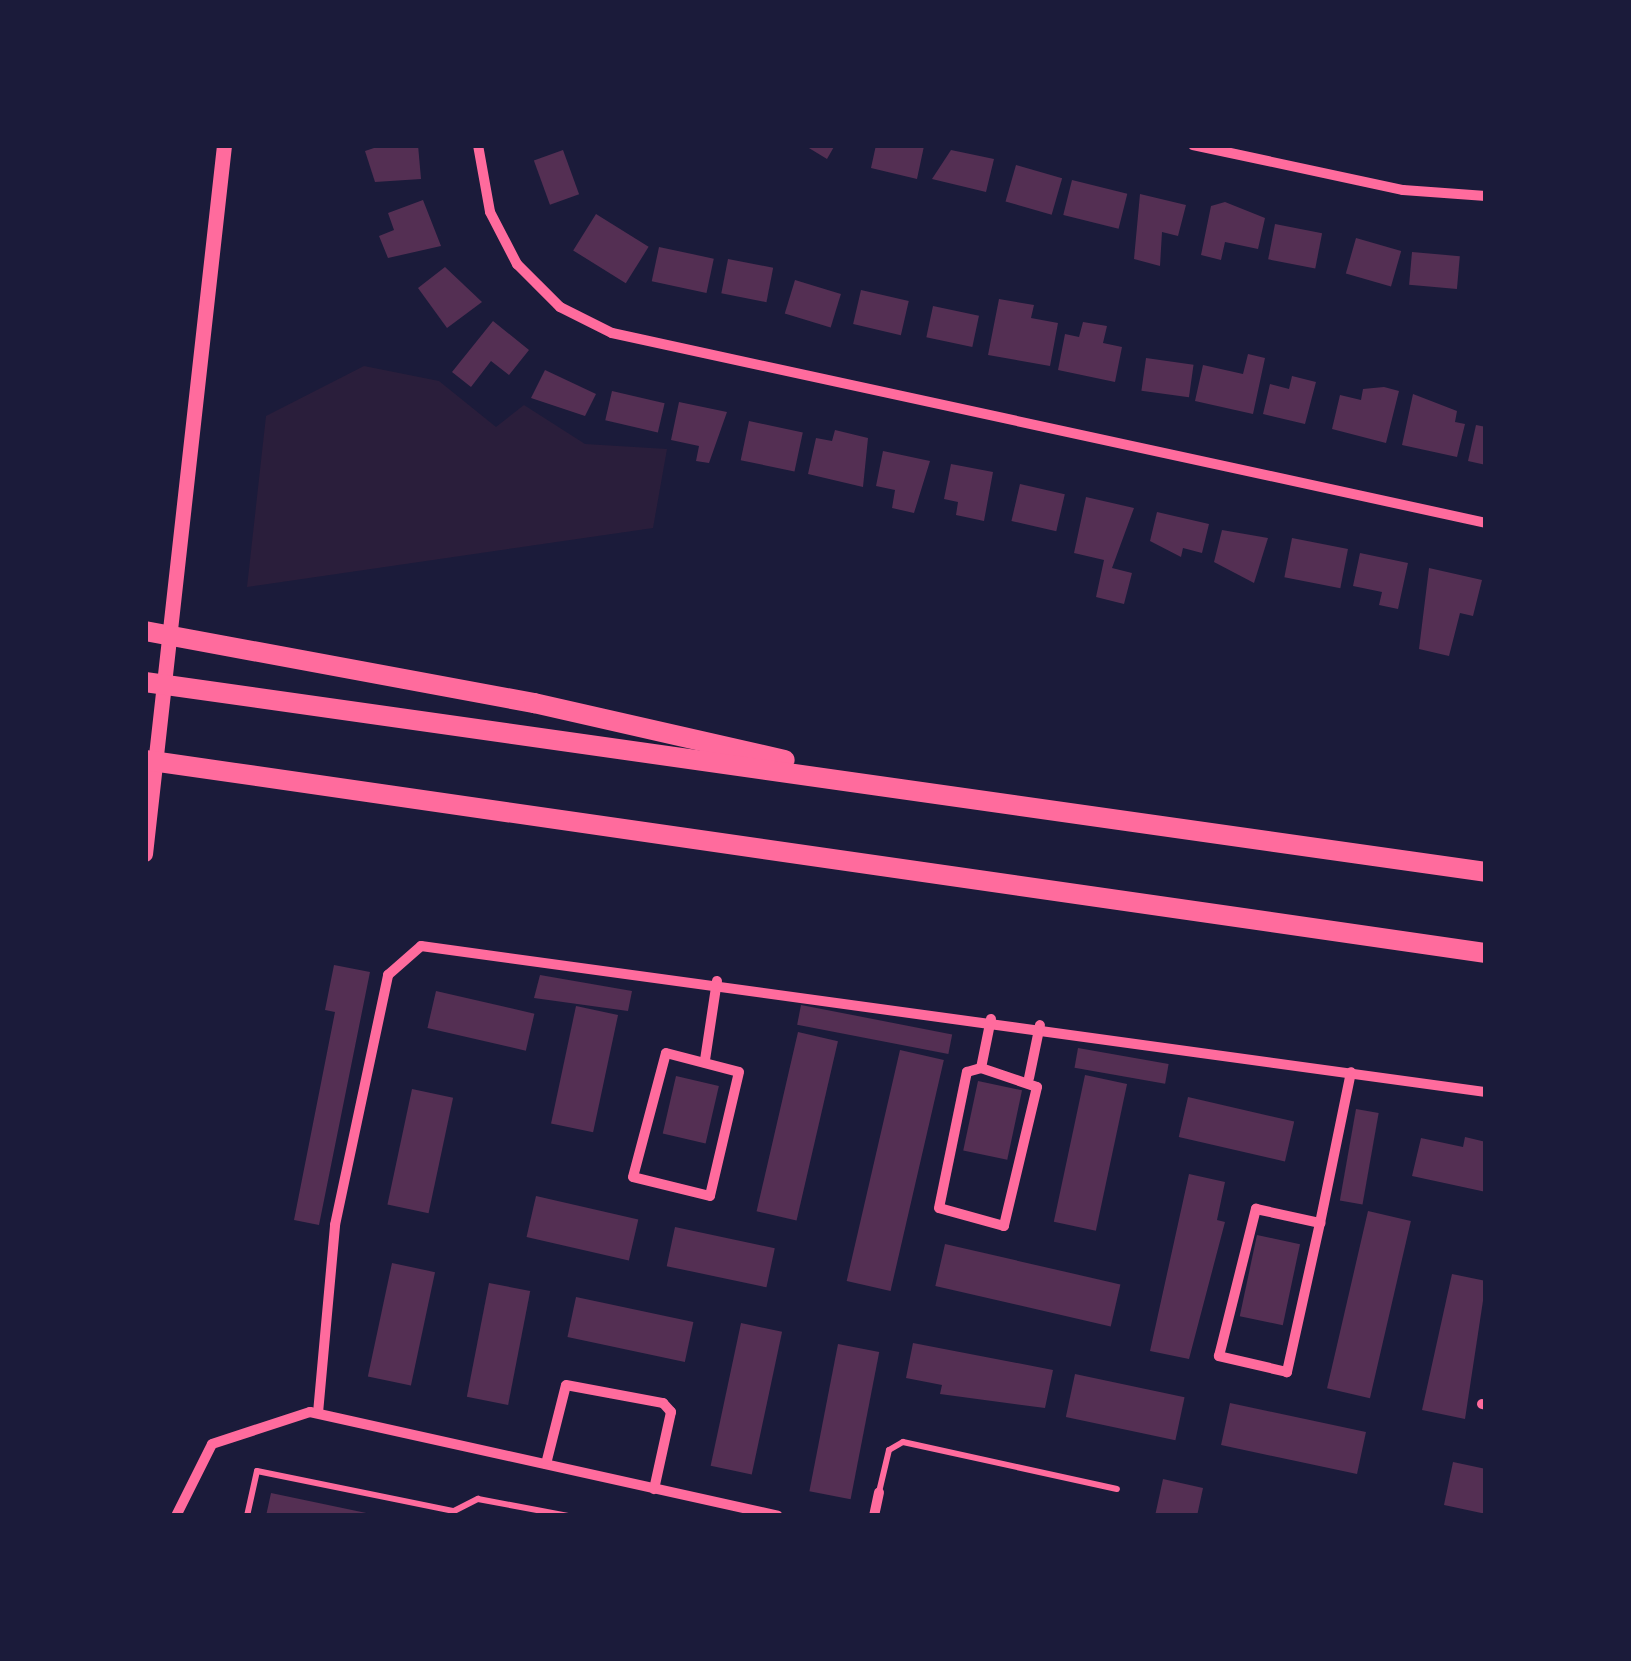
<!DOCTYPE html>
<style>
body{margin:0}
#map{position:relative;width:1631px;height:1661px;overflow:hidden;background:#1b1b3a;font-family:"Work Sans",sans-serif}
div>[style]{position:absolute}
.green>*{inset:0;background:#2a1e3b}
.building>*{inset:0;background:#542f53;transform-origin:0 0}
.service>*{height:6px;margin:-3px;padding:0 3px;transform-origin:3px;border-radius:3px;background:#ff6b9d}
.minor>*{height:10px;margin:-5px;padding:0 5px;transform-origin:5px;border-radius:5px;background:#ff6b9d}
.secondary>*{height:15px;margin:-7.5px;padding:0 7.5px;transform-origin:7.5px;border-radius:7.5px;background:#ff6b9d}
.motorway>*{height:20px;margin:-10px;padding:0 10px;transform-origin:10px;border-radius:10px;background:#ff6b9d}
span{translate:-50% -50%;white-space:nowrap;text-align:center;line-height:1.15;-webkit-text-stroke:10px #1b1b3a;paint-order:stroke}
.frame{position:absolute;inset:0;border:148px solid #1b1b3a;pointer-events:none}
</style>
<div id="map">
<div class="green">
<i style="clip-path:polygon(364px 366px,439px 381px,496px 427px,524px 405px,585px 444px,667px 449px,653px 528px,247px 587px,266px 416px)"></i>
</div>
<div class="building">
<i style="clip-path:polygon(383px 145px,418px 145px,421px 179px,375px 182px,365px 151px)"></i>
<i style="clip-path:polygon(804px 145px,835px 145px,827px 159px)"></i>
<i style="clip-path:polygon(876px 145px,924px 146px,917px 179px,871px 168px)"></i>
<i style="left:563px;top:150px;width:47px;height:31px;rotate:70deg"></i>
<i style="clip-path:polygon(951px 150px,994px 159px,986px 192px,932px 179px)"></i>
<i style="left:1016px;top:165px;width:48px;height:38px;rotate:16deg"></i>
<i style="left:1072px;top:180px;width:57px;height:36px;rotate:14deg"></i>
<i style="clip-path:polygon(1140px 194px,1186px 205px,1178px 236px,1162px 232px,1160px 266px,1134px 259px)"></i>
<i style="clip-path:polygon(423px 200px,441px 246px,388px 258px,379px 236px,394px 230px,388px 213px)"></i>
<i style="clip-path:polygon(1225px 202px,1265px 218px,1258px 249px,1225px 242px,1221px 260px,1201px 255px,1211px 206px)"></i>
<i style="left:596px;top:214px;width:62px;height:43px;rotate:32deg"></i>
<i style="left:1275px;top:224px;width:48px;height:36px;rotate:11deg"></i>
<i style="left:1356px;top:238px;width:47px;height:37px;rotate:16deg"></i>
<i style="left:659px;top:247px;width:56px;height:35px;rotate:12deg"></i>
<i style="left:1412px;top:252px;width:48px;height:33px;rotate:5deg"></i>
<i style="left:728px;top:259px;width:46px;height:35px;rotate:11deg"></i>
<i style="clip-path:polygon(445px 267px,482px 302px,447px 328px,418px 288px)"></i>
<i style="left:795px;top:280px;width:48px;height:35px;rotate:17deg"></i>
<i style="left:861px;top:290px;width:49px;height:35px;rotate:13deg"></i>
<i style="clip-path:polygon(999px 299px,1034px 305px,1031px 318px,1058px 323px,1050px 366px,988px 355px)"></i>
<i style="left:933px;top:306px;width:47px;height:32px;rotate:12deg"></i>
<i style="clip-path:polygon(493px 321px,529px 350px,509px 375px,491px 361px,471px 387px,452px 372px)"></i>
<i style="clip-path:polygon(1083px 322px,1107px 326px,1103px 343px,1122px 347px,1115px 382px,1058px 370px,1065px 334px,1079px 337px)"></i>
<i style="clip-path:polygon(1248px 354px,1265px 358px,1253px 414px,1195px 401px,1203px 365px,1243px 374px)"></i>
<i style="left:1146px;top:358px;width:48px;height:33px;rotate:8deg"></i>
<i style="clip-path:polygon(545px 370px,596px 394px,585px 416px,531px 398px)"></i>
<i style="clip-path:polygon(1292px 376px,1316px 382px,1305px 424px,1263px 414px,1270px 384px,1289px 389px)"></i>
<i style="clip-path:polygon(1384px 387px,1399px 391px,1386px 443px,1332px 429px,1340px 395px,1361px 400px,1363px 389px)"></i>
<i style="left:612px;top:391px;width:54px;height:30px;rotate:13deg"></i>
<i style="clip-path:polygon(1413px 394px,1457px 411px,1455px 422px,1465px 424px,1457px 457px,1402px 445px)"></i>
<i style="clip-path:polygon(679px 402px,727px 412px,709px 463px,696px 461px,699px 446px,671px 440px)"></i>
<i style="left:749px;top:421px;width:55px;height:40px;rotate:12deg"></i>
<i style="clip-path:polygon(1476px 425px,1486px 427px,1486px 465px,1468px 461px)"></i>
<i style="clip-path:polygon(835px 430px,868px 438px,863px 487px,808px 474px,816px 438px,832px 441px)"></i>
<i style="clip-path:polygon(883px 451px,930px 461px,914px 513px,892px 508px,895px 490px,876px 486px)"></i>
<i style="clip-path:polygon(951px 464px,993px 472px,984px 521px,956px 515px,958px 502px,944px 499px)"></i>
<i style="left:1020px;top:484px;width:46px;height:38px;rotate:13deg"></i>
<i style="clip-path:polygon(1086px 497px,1134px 508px,1112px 568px,1132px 573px,1124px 604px,1096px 597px,1104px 560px,1074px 553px)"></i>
<i style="clip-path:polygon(1157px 512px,1209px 524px,1202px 553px,1183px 548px,1181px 557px,1150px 541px)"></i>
<i style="clip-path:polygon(1222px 530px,1268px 538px,1254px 583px,1214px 562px)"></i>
<i style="left:1292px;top:538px;width:57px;height:40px;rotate:11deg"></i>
<i style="clip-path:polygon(1360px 553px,1408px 563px,1398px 609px,1379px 605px,1382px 592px,1353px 586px)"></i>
<i style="clip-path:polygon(1429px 568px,1482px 580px,1473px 616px,1460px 613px,1449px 656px,1419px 649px)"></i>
<i style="clip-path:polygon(334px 965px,370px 972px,319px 1225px,294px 1220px,335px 1012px,325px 1010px)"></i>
<i style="clip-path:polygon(540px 975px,632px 991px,628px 1011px,534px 998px)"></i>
<i style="left:436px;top:991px;width:101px;height:38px;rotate:13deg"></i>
<i style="left:801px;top:1005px;width:154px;height:20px;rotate:11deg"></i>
<i style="left:576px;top:1006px;width:43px;height:120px;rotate:12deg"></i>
<i style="left:798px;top:1032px;width:41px;height:184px;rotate:13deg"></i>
<i style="left:1078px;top:1048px;width:92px;height:20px;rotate:10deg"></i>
<i style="left:900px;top:1050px;width:45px;height:237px;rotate:13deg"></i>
<i style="left:1085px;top:1075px;width:43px;height:150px;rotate:12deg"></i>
<i style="left:676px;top:1076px;width:44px;height:59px;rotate:13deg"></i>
<i style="left:978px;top:1081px;width:45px;height:71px;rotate:12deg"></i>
<i style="left:412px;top:1089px;width:42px;height:118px;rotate:12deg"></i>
<i style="left:1188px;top:1097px;width:109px;height:41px;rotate:13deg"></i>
<i style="left:1356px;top:1109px;width:23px;height:93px;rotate:10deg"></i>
<i style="clip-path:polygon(1465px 1137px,1486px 1142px,1486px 1192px,1412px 1176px,1421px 1138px,1463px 1147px)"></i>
<i style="clip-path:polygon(1189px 1174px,1225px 1182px,1217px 1220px,1225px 1222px,1189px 1359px,1150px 1351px)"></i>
<i style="left:536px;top:1196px;width:105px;height:42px;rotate:13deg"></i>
<i style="left:1368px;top:1211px;width:44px;height:182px;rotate:13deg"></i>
<i style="left:675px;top:1227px;width:102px;height:40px;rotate:12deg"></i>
<i style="left:1257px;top:1235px;width:44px;height:83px;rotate:12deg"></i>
<i style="left:945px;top:1244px;width:180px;height:43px;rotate:13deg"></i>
<i style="left:392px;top:1263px;width:44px;height:116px;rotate:12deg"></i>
<i style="clip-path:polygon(1452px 1274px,1486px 1281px,1465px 1419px,1422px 1410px)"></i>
<i style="left:489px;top:1283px;width:42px;height:116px;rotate:11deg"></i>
<i style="left:576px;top:1297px;width:120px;height:41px;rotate:12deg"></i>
<i style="left:741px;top:1323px;width:42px;height:146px;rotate:12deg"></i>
<i style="clip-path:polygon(913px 1343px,1053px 1370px,1045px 1408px,940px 1394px,942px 1385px,906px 1378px)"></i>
<i style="left:838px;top:1344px;width:42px;height:150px;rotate:11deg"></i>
<i style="left:1075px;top:1374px;width:112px;height:44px;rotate:12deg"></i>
<i style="left:1230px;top:1403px;width:139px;height:43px;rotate:12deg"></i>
<i style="clip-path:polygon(1453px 1462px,1486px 1469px,1486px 1514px,1444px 1505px)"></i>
<i style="clip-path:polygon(1163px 1479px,1203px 1488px,1197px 1516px,1155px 1516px)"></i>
<i style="clip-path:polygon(271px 1493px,371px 1514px,370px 1516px,266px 1516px)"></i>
</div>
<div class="service">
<i style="left:879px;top:1492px;width:43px;rotate:-76.6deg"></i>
<i style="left:889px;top:1450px;width:16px;rotate:-30deg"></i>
<i style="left:903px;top:1442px;width:219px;rotate:12.4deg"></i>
<i style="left:247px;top:1516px;width:46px;rotate:-77.5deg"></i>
<i style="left:257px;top:1471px;width:201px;rotate:11.5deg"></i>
<i style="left:454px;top:1511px;width:27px;rotate:-27deg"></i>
<i style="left:478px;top:1499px;width:93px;rotate:10.6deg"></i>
</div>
<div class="minor">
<i style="left:478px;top:145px;width:68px;rotate:79.8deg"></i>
<i style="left:490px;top:212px;width:59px;rotate:62.6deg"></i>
<i style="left:517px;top:264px;width:61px;rotate:45deg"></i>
<i style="left:560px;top:307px;width:58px;rotate:26.6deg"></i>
<i style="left:612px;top:333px;width:894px;rotate:12.26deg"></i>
<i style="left:1193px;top:145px;width:215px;rotate:12.1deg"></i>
<i style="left:1403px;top:190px;width:83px;rotate:4.1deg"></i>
<i style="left:666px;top:1053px;width:75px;rotate:14.6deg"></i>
<i style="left:739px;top:1072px;width:127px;rotate:103.2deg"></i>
<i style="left:710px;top:1196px;width:79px;rotate:-166.1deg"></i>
<i style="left:633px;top:1177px;width:128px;rotate:-75.1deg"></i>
<i style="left:705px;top:1060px;width:80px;rotate:-81.4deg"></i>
<i style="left:981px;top:1068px;width:59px;rotate:18.7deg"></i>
<i style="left:1037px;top:1087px;width:143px;rotate:103.4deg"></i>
<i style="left:1004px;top:1226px;width:67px;rotate:-164.5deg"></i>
<i style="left:939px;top:1208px;width:139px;rotate:-78.4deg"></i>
<i style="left:967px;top:1072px;width:15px;rotate:-16deg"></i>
<i style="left:981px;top:1068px;width:50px;rotate:-78.5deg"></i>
<i style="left:1029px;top:1078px;width:54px;rotate:-78.3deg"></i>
<i style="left:1256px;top:1209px;width:66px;rotate:12.3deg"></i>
<i style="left:1320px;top:1223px;width:153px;rotate:102.5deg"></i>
<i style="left:1287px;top:1372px;width:70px;rotate:-166.8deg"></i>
<i style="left:1219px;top:1356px;width:152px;rotate:-75.9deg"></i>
<i style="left:1320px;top:1223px;width:154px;rotate:-78.4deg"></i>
<i style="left:1482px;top:1404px;width:4px;rotate:14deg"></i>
<i style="left:318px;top:1413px;width:189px;rotate:-84.8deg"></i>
<i style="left:335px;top:1225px;width:256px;rotate:-78deg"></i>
<i style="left:388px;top:975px;width:44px;rotate:-41.3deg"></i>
<i style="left:421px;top:946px;width:1075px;rotate:7.81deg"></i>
<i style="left:546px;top:1464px;width:81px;rotate:-75.8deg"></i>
<i style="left:566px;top:1385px;width:99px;rotate:10.5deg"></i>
<i style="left:663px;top:1403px;width:12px;rotate:48deg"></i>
<i style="left:671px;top:1412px;width:79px;rotate:102.4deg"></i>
<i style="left:176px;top:1516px;width:80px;rotate:-63.4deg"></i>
<i style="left:212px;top:1444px;width:103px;rotate:-18.1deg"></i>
<i style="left:310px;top:1412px;width:479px;rotate:12.5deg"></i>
<i style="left:874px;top:1516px;width:24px;rotate:-78deg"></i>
</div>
<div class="secondary">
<i style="left:145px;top:854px;width:713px;rotate:-83.64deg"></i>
</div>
<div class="motorway">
<i style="left:145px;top:631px;width:396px;rotate:10.5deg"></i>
<i style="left:534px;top:703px;width:257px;rotate:12.8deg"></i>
<i style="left:145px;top:682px;width:1354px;rotate:8.06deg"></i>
<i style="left:145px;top:760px;width:1355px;rotate:8.19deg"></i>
</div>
<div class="frame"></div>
</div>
